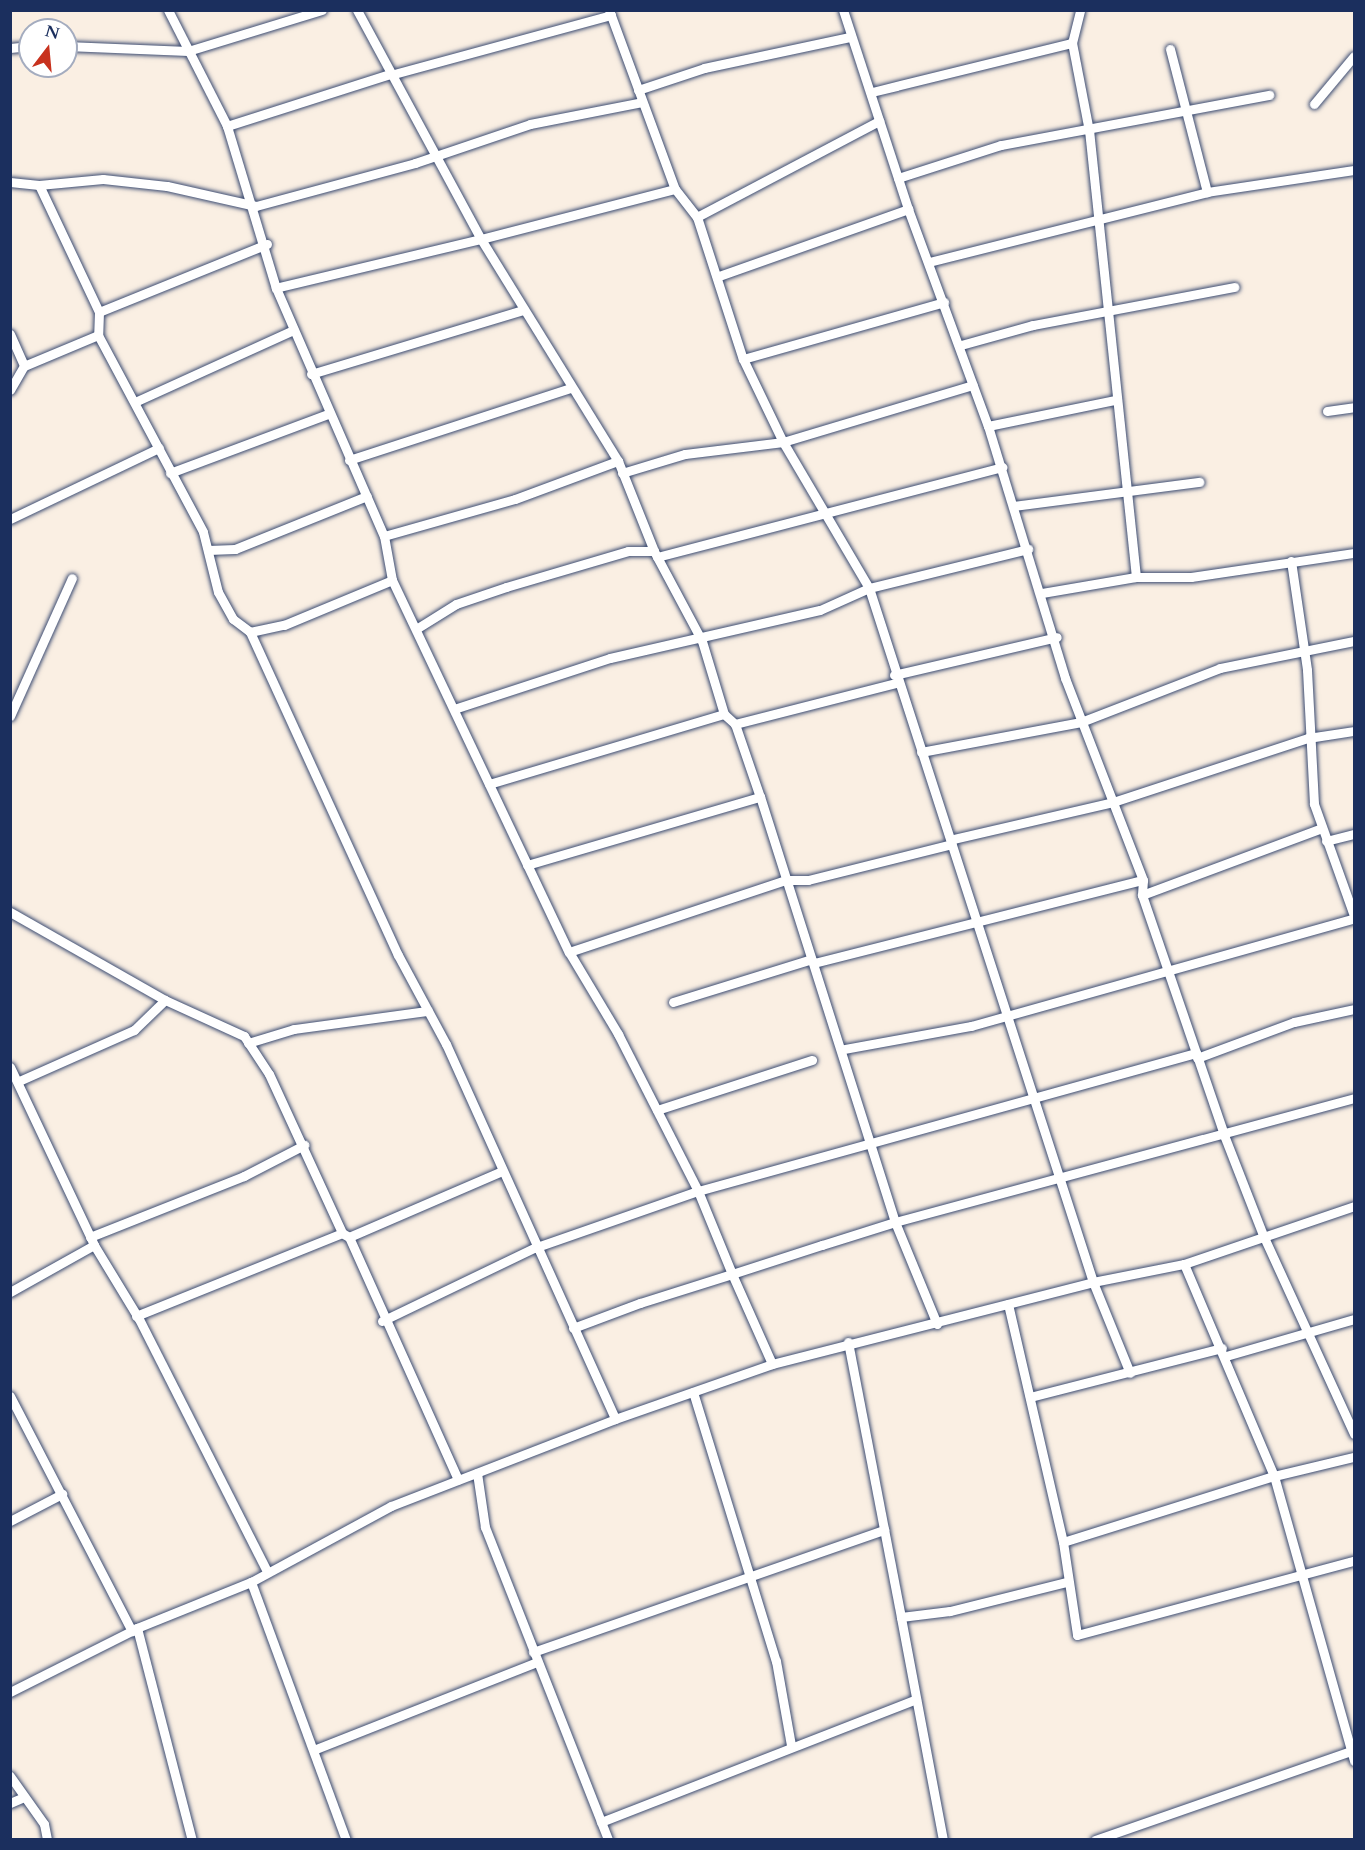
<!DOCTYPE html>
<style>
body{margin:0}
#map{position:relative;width:1365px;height:1850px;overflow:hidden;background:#faefe3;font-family:Cardo,serif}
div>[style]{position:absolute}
.roads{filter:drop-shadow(0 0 2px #3c4c72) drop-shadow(0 0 2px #3c4c72)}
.minor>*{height:9px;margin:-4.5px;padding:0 4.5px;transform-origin:4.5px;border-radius:4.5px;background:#fff}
span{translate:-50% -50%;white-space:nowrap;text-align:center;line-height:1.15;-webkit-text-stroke:5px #fff;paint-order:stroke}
.frame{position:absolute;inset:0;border:12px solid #1b2f5e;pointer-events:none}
.north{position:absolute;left:18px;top:18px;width:60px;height:60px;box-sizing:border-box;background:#fff;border:2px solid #a4acbf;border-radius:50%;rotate:16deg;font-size:16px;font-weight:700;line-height:24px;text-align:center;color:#1b2f5e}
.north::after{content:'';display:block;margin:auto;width:21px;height:27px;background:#c8321e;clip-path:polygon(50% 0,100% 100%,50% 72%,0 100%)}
</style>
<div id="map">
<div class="roads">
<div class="minor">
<i style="left:168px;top:10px;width:130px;rotate:63deg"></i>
<i style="left:227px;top:126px;width:169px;rotate:73.2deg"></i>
<i style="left:357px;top:10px;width:260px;rotate:61.6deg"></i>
<i style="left:481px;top:239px;width:200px;rotate:-14.5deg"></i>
<i style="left:609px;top:10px;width:191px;rotate:69.8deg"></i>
<i style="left:675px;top:189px;width:36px;rotate:52deg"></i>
<i style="left:697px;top:217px;width:149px;rotate:72.1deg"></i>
<i style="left:743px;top:359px;width:92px;rotate:64.3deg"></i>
<i style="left:783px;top:442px;width:169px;rotate:59.5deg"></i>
<i style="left:869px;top:588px;width:729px;rotate:72.11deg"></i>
<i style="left:1093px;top:1282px;width:98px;rotate:67.9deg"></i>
<i style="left:843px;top:10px;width:209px;rotate:71.9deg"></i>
<i style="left:908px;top:209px;width:231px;rotate:69.8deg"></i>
<i style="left:988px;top:426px;width:264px;rotate:73deg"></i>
<i style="left:1065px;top:678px;width:217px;rotate:68.9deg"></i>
<i style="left:1143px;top:880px;width:15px;rotate:94deg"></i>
<i style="left:1142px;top:895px;width:254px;rotate:71.1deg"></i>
<i style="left:1224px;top:1135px;width:107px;rotate:68.7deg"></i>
<i style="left:1263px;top:1235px;width:219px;rotate:65.4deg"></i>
<i style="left:66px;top:46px;width:122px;rotate:2.3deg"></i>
<i style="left:188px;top:51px;width:140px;rotate:-17deg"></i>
<i style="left:10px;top:48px;width:20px;rotate:-6deg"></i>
<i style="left:1170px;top:49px;width:148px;rotate:75.5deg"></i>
<i style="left:394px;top:74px;width:225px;rotate:-15.2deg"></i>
<i style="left:638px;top:90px;width:70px;rotate:-18.4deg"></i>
<i style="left:704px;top:68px;width:149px;rotate:-12deg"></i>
<i style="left:872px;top:92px;width:206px;rotate:-13.8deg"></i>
<i style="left:1072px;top:43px;width:34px;rotate:-76deg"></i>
<i style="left:1314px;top:104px;width:62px;rotate:-50.2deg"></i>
<i style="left:227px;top:126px;width:171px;rotate:-17.7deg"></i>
<i style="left:898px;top:178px;width:108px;rotate:-17.8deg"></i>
<i style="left:1001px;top:145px;width:273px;rotate:-10.6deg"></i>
<i style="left:10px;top:182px;width:29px;rotate:6deg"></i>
<i style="left:39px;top:185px;width:64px;rotate:-5.4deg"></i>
<i style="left:103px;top:179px;width:64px;rotate:6.2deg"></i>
<i style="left:167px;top:186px;width:91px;rotate:12.7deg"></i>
<i style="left:256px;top:206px;width:165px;rotate:-15.1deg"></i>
<i style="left:415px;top:163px;width:121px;rotate:-18.7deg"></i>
<i style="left:530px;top:124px;width:114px;rotate:-11.1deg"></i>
<i style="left:39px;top:185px;width:140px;rotate:64.7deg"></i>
<i style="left:697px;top:217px;width:206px;rotate:-27.8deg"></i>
<i style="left:267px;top:244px;width:181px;rotate:158deg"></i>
<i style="left:99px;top:312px;width:23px;rotate:92deg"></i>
<i style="left:98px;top:335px;width:223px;rotate:61.9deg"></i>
<i style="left:203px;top:532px;width:62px;rotate:76deg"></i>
<i style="left:218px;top:592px;width:31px;rotate:61deg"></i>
<i style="left:233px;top:619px;width:21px;rotate:37deg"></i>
<i style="left:250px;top:632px;width:35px;rotate:-12deg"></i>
<i style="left:284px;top:625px;width:117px;rotate:-22.6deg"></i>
<i style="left:929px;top:262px;width:287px;rotate:-14.1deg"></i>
<i style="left:1207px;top:192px;width:149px;rotate:-8.5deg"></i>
<i style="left:719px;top:276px;width:201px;rotate:-19.5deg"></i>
<i style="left:10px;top:334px;width:35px;rotate:66deg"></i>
<i style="left:24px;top:366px;width:80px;rotate:-22.7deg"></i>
<i style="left:961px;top:345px;width:75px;rotate:-15.5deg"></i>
<i style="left:1033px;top:325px;width:205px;rotate:-10.7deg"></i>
<i style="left:743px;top:359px;width:209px;rotate:-15.8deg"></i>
<i style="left:311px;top:374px;width:221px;rotate:-16.8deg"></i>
<i style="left:10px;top:390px;width:28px;rotate:-60deg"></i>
<i style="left:137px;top:401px;width:169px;rotate:-24.4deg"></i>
<i style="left:1327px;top:411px;width:27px;rotate:-8deg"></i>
<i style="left:988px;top:426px;width:130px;rotate:-11.6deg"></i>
<i style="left:349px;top:460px;width:232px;rotate:-18deg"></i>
<i style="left:170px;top:473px;width:169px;rotate:-20.5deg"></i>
<i style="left:622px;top:473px;width:66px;rotate:-16.8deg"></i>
<i style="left:685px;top:454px;width:99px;rotate:-7deg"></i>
<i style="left:783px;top:442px;width:198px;rotate:-16.7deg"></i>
<i style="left:1014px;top:506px;width:187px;rotate:-7.4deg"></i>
<i style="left:10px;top:519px;width:165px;rotate:-25.5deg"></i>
<i style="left:384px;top:536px;width:136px;rotate:-15.8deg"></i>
<i style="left:515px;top:499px;width:110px;rotate:-20.3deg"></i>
<i style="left:208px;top:550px;width:27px;rotate:-2deg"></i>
<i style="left:235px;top:549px;width:142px;rotate:-21.9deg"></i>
<i style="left:657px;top:557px;width:357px;rotate:-14.6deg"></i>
<i style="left:1291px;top:561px;width:110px;rotate:81.6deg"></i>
<i style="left:1307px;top:670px;width:134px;rotate:87deg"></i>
<i style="left:1314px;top:804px;width:119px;rotate:70.3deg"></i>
<i style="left:1136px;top:577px;width:55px"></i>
<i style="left:1191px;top:577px;width:165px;rotate:-8.4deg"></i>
<i style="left:1042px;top:593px;width:95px;rotate:-9.7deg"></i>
<i style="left:1136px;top:577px;width:448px;rotate:-96deg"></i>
<i style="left:1089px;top:131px;width:90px;rotate:-100.9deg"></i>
<i style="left:416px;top:629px;width:47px;rotate:-32deg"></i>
<i style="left:456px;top:604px;width:53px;rotate:-18.8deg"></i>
<i style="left:506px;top:587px;width:127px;rotate:-16.4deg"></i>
<i style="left:628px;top:551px;width:26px"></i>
<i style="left:250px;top:632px;width:355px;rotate:65.4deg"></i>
<i style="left:398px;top:955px;width:101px;rotate:61.7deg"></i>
<i style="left:446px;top:1044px;width:411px;rotate:65.7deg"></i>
<i style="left:894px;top:675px;width:167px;rotate:-13.1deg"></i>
<i style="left:454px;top:709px;width:164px;rotate:-18.1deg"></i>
<i style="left:610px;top:658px;width:215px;rotate:-12.9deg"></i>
<i style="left:820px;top:610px;width:54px;rotate:-24.2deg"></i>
<i style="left:869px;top:588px;width:164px;rotate:-13.8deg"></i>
<i style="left:10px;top:716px;width:151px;rotate:-65.8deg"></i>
<i style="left:735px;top:724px;width:166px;rotate:-14.3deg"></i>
<i style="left:921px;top:752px;width:163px;rotate:-10.6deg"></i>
<i style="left:1081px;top:722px;width:149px;rotate:-21.2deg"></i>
<i style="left:1220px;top:668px;width:137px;rotate:-11.4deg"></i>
<i style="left:489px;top:784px;width:245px;rotate:-16.6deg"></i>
<i style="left:953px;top:839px;width:164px;rotate:-13deg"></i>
<i style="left:1113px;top:802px;width:205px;rotate:-18.2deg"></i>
<i style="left:1308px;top:738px;width:47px;rotate:-8.7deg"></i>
<i style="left:1326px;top:841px;width:29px;rotate:-14deg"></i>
<i style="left:527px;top:865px;width:243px;rotate:-16.3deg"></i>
<i style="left:1142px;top:895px;width:192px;rotate:-20.4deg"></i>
<i style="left:10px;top:912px;width:178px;rotate:29.6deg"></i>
<i style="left:165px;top:1000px;width:87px;rotate:24.5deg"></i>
<i style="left:244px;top:1036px;width:45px;rotate:56.7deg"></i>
<i style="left:269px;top:1074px;width:175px;rotate:65.3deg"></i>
<i style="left:342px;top:1233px;width:8px;rotate:30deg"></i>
<i style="left:349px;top:1237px;width:266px;rotate:65.8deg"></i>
<i style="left:569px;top:952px;width:229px;rotate:-18.4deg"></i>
<i style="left:786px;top:880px;width:22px"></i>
<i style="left:808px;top:880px;width:148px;rotate:-14deg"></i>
<i style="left:814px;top:963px;width:339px;rotate:-14.2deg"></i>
<i style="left:673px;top:1002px;width:145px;rotate:-17.2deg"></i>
<i style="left:248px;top:1043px;width:48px;rotate:-16.9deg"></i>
<i style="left:294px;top:1029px;width:135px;rotate:-7.7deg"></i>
<i style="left:844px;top:1049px;width:129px;rotate:-10.3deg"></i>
<i style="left:971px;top:1026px;width:398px;rotate:-15.7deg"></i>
<i style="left:1197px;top:1058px;width:103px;rotate:-20.4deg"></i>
<i style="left:1294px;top:1022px;width:61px;rotate:-12.2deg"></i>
<i style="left:10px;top:1067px;width:197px;rotate:64.7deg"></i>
<i style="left:94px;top:1245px;width:87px;rotate:58.7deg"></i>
<i style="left:139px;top:1319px;width:283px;rotate:63.1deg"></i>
<i style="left:19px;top:1081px;width:126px;rotate:-23.9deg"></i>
<i style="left:134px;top:1030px;width:43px;rotate:-44.1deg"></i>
<i style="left:657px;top:1110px;width:163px;rotate:-17.9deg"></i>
<i style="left:90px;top:1237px;width:166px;rotate:-21.6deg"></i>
<i style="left:244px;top:1176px;width:68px;rotate:-27.3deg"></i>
<i style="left:349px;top:1237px;width:167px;rotate:-23.3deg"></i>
<i style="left:1184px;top:1264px;width:230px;rotate:67deg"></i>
<i style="left:1274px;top:1476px;width:296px;rotate:74.3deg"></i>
<i style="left:10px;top:1292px;width:96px;rotate:-29.2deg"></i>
<i style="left:1008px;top:1304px;width:244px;rotate:77deg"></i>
<i style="left:1063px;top:1542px;width:94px;rotate:81.4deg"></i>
<i style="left:1077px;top:1635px;width:287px;rotate:-15deg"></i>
<i style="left:136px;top:1316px;width:222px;rotate:-21.9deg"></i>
<i style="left:382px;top:1321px;width:169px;rotate:-25.7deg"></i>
<i style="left:534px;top:1248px;width:174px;rotate:-19.2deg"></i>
<i style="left:698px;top:1191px;width:517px;rotate:-15.49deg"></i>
<i style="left:937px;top:1324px;width:110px;rotate:-112.4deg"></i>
<i style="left:895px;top:1222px;width:475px;rotate:-15.1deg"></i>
<i style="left:573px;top:1328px;width:72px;rotate:-20.5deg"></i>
<i style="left:640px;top:1303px;width:96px;rotate:-17.5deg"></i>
<i style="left:732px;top:1274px;width:95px;rotate:-17.9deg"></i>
<i style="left:822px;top:1245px;width:77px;rotate:-17.5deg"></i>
<i style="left:895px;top:1222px;width:446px;rotate:-107.6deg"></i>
<i style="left:760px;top:797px;width:77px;rotate:-108.9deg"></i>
<i style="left:735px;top:724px;width:15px;rotate:-138deg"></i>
<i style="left:724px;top:714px;width:76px;rotate:-106.8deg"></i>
<i style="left:702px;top:641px;width:102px;rotate:-118.1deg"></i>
<i style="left:654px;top:551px;width:97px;rotate:-111.8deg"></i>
<i style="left:618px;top:461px;width:261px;rotate:-121.7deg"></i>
<i style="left:481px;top:239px;width:211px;rotate:166.6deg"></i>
<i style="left:276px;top:288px;width:270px;rotate:66.5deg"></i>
<i style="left:384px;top:536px;width:45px;rotate:79.7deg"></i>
<i style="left:392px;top:580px;width:412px;rotate:64.6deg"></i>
<i style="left:569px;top:952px;width:96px;rotate:59.1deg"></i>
<i style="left:618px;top:1034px;width:176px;rotate:63deg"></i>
<i style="left:698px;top:1191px;width:90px;rotate:67.7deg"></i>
<i style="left:732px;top:1274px;width:98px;rotate:66deg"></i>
<i style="left:848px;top:1342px;width:280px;rotate:79.1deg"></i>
<i style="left:1226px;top:1356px;width:133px;rotate:-16.1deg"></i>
<i style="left:693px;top:1392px;width:282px;rotate:72.9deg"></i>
<i style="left:776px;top:1661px;width:85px;rotate:79.9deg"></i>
<i style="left:10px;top:1396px;width:265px;rotate:62.6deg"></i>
<i style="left:1030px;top:1397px;width:198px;rotate:-14.3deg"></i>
<i style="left:477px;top:1473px;width:55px;rotate:81.6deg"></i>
<i style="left:485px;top:1527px;width:336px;rotate:68.5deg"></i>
<i style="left:10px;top:1521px;width:59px;rotate:-27.4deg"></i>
<i style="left:1063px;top:1542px;width:221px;rotate:-17.4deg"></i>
<i style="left:1274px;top:1476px;width:82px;rotate:-13.4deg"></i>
<i style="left:251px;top:1582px;width:275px;rotate:69.8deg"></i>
<i style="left:137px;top:1628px;width:219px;rotate:75.5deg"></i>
<i style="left:533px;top:1652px;width:372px;rotate:-19.2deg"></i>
<i style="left:10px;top:1692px;width:142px;rotate:-26.7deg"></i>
<i style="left:137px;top:1628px;width:123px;rotate:-22deg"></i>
<i style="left:251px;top:1582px;width:159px;rotate:-28.5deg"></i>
<i style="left:391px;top:1506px;width:240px;rotate:-21.2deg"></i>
<i style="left:615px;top:1419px;width:166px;rotate:-19.3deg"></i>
<i style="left:772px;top:1364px;width:331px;rotate:-14.3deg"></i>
<i style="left:1093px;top:1282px;width:93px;rotate:-11.2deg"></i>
<i style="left:1184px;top:1264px;width:180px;rotate:-18.8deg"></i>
<i style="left:316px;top:1749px;width:238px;rotate:-21.5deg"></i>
<i style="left:10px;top:1776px;width:59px;rotate:54.7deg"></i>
<i style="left:44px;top:1824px;width:16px;rotate:79deg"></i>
<i style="left:10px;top:1803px;width:13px;rotate:-23deg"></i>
<i style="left:601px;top:1822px;width:338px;rotate:-21.3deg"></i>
<i style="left:943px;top:1840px;width:227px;rotate:-100.7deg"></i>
<i style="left:901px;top:1617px;width:49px;rotate:-7deg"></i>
<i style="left:950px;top:1611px;width:120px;rotate:-14deg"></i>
<i style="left:1095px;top:1840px;width:274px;rotate:-19.2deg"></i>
</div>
</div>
<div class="frame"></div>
<div class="north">N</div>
</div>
